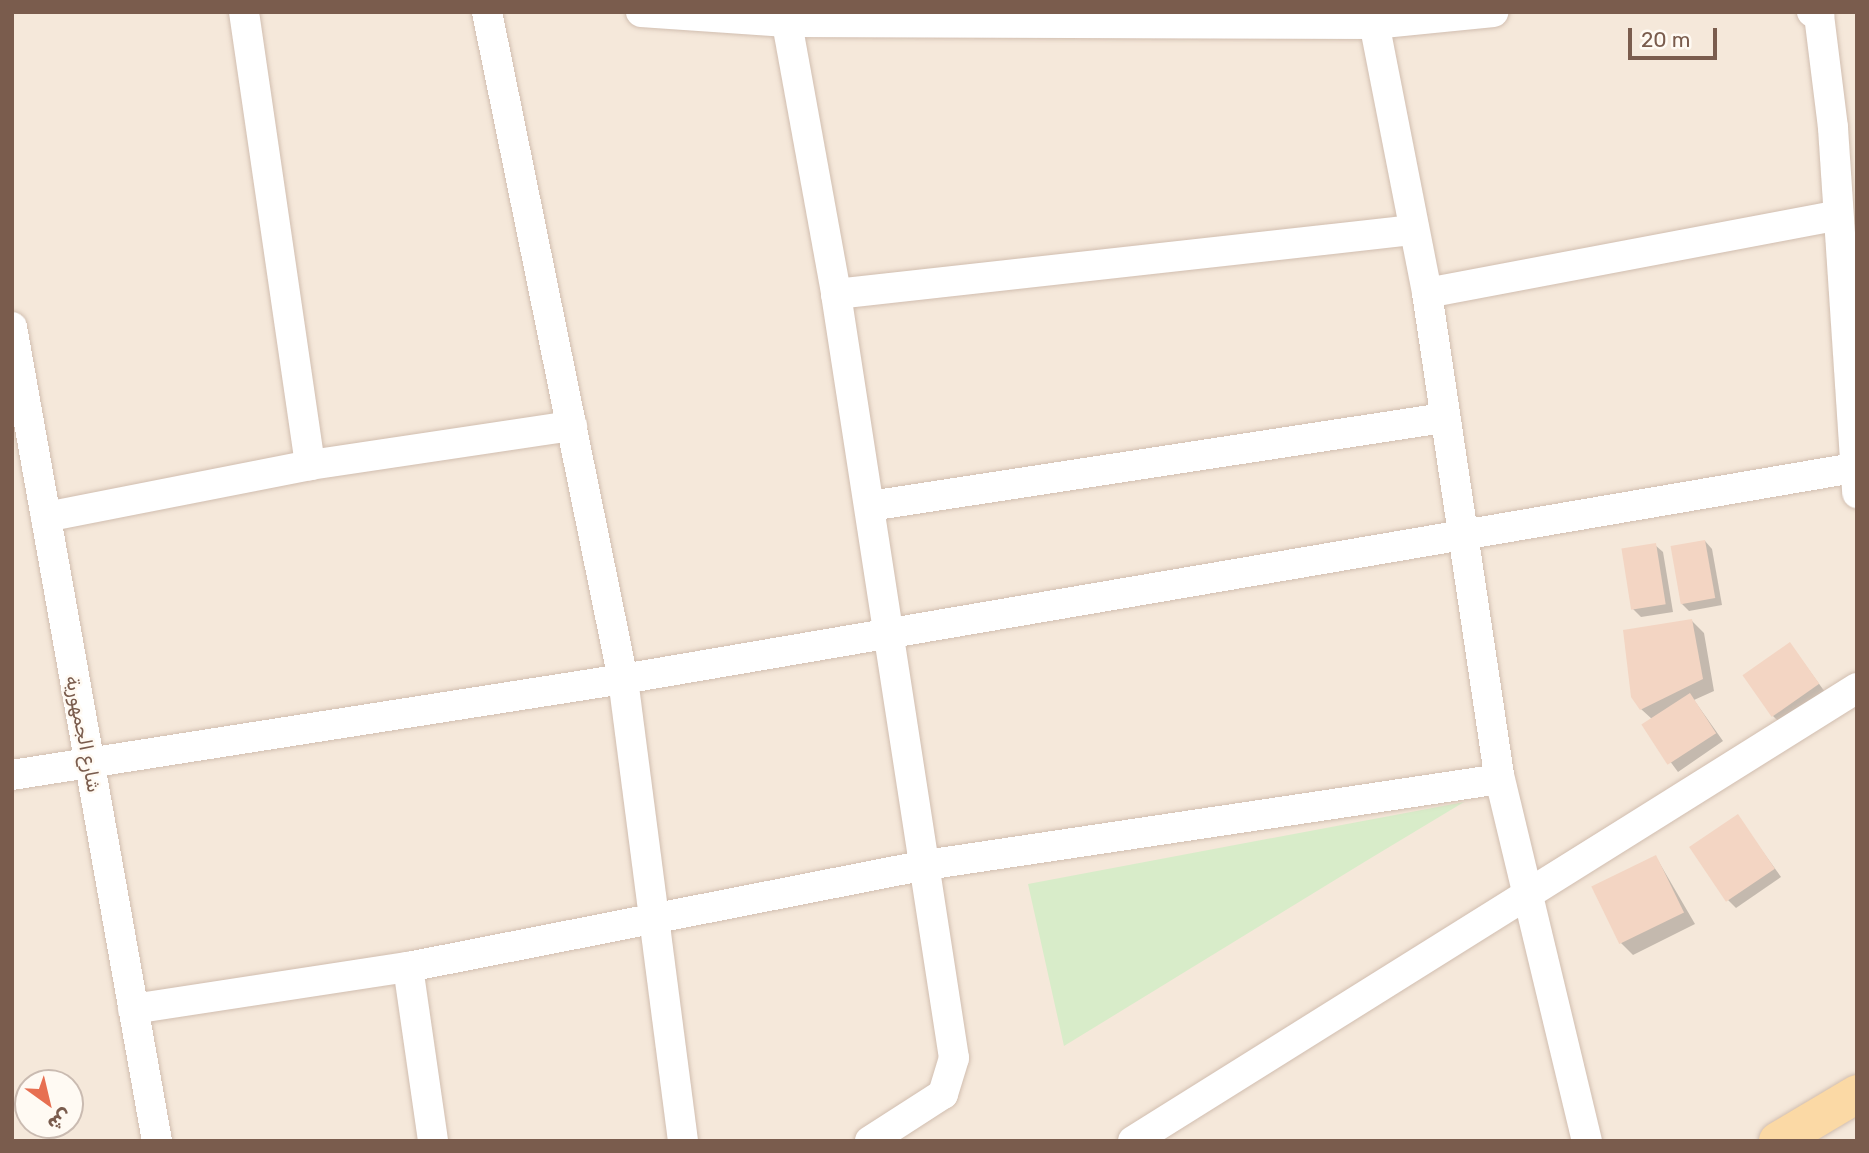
<!DOCTYPE html>
<meta charset="utf-8">
<style>
body{margin:0}
#map{position:relative;width:1869px;height:1153px;overflow:hidden;background:#fdf6ec;font-family:Rubik,"Noto Naskh Arabic",sans-serif}
div>[style]{position:absolute}
.residential>*{inset:0;background:#f5e8da}
.green>*{inset:0;background:#d8ecc9}
.shadow>*{inset:0;background:#0003}
.building>*{inset:0;background:#f3d5c3;transform-origin:0 0}
.roads{filter:drop-shadow(0 0 2px #d1beb0) drop-shadow(0 0 2px #d1beb0)}
.minor>*{height:30px;margin:-15px;padding:0 15px;transform-origin:15px;border-radius:15px;background:#fff}
.primary>*{height:38px;margin:-19px;padding:0 19px;transform-origin:19px;border-radius:19px;background:#fbd9a5}
span{translate:-50% -50%;white-space:nowrap;text-align:center;line-height:1.15;-webkit-text-stroke:5px #fffaf3;paint-order:stroke}
.street-label{font-size:19px;color:#7a5c4d}
.frame{position:absolute;inset:0;border:14px solid #7a5c4d;pointer-events:none}
.north{position:absolute;left:14px;top:1069px;width:70px;height:70px;box-sizing:border-box;background:#fffaf3;border:2px solid #cabbb1;border-radius:50%;rotate:146deg;font-size:19px;font-weight:700;line-height:28px;text-align:center;color:#7a5c4d}
.north::after{content:'';display:block;margin:auto;width:24px;height:32px;background:#e76f51;clip-path:polygon(50% 0,100% 100%,50% 72%,0 100%)}
.scale{position:absolute;left:1628px;top:28px;width:89px;height:32px;box-sizing:border-box;border:4px solid #7a5c4d;border-top:0;padding-left:9px;font-size:21px;line-height:24px;white-space:nowrap;color:#7a5c4d;-webkit-text-stroke:5px #fffaf3;paint-order:stroke}
</style>
<div id="map">
<div class="residential">
<i style="clip-path:polygon(evenodd,12px 12px,1857px 12px,1857px 1141px,12px 1141px,12px 12px,28px 1083px,70px 1083px,70px 1125px,28px 1125px,28px 1083px)"></i>
</div>
<div class="green">
<i style="clip-path:polygon(1464px 802px,1366px 861px,1064px 1046px,1028px 884px)"></i>
</div>
<div class="shadow">
<i style="clip-path:polygon(1705px 541px,1712px 549px,1722px 605px,1689px 611px,1681px 603px)"></i>
<i style="clip-path:polygon(1655px 545px,1663px 552px,1673px 612px,1641px 617px,1633px 609px)"></i>
<i style="clip-path:polygon(1692px 621px,1704px 633px,1714px 691px,1694px 700px,1723px 741px,1678px 772px,1644px 726px,1653px 720px,1641px 709px)"></i>
<i style="clip-path:polygon(1790px 644px,1825px 692px,1780px 723px,1772px 715px)"></i>
<i style="clip-path:polygon(1737px 816px,1781px 877px,1736px 908px,1728px 900px)"></i>
<i style="clip-path:polygon(1656px 857px,1695px 924px,1633px 955px,1621px 943px)"></i>
</div>
<div class="building">
<i style="left:1705px;top:540px;width:59px;height:35px;rotate:80deg"></i>
<i style="left:1656px;top:543px;width:62px;height:35px;rotate:81deg"></i>
<i style="clip-path:polygon(1692px 619px,1703px 679px,1640px 710px,1631px 697px,1623px 630px)"></i>
<i style="left:1790px;top:642px;width:51px;height:58px;rotate:55deg"></i>
<i style="left:1690px;top:693px;width:48px;height:58px;rotate:57deg"></i>
<i style="left:1738px;top:814px;width:66px;height:59px;rotate:56deg"></i>
<i style="left:1656px;top:855px;width:64px;height:72px;rotate:64deg"></i>
</div>
<div class="roads">
<div class="minor">
<i style="left:244px;top:12px;width:458px;rotate:81.7deg"></i>
<i style="left:487px;top:12px;width:681px;rotate:78.48deg"></i>
<i style="left:623px;top:679px;width:466px;rotate:82.6deg"></i>
<i style="left:641px;top:12px;width:146px;rotate:3.9deg"></i>
<i style="left:787px;top:22px;width:586px;rotate:0.2deg"></i>
<i style="left:1373px;top:24px;width:121px;rotate:-5.7deg"></i>
<i style="left:785px;top:12px;width:287px;rotate:79.7deg"></i>
<i style="left:836px;top:294px;width:773px;rotate:81.22deg"></i>
<i style="left:954px;top:1058px;width:38px;rotate:107deg"></i>
<i style="left:943px;top:1094px;width:87px;rotate:147.2deg"></i>
<i style="left:1372px;top:12px;width:286px;rotate:78.9deg"></i>
<i style="left:1427px;top:293px;width:491px;rotate:81.5deg"></i>
<i style="left:1500px;top:779px;width:372px;rotate:76.5deg"></i>
<i style="left:1812px;top:12px;width:8px;rotate:23deg"></i>
<i style="left:1819px;top:15px;width:114px;rotate:82.9deg"></i>
<i style="left:1833px;top:128px;width:366px;rotate:86.2deg"></i>
<i style="left:1427px;top:293px;width:416px;rotate:-10.7deg"></i>
<i style="left:836px;top:294px;width:581px;rotate:-6.33deg"></i>
<i style="left:12px;top:327px;width:827px;rotate:79.9deg"></i>
<i style="left:870px;top:506px;width:580px;rotate:-8.73deg"></i>
<i style="left:46px;top:517px;width:269px;rotate:-11.1deg"></i>
<i style="left:310px;top:465px;width:265px;rotate:-8.5deg"></i>
<i style="left:12px;top:775px;width:618px;rotate:-8.93deg"></i>
<i style="left:623px;top:679px;width:1249px;rotate:-9.73deg"></i>
<i style="left:408px;top:967px;width:176px;rotate:81.8deg"></i>
<i style="left:133px;top:1009px;width:278px;rotate:-8.7deg"></i>
<i style="left:408px;top:967px;width:528px;rotate:-11.14deg"></i>
<i style="left:926px;top:865px;width:580px;rotate:-8.52deg"></i>
<i style="left:1133px;top:1141px;width:854px;rotate:-32.03deg"></i>
</div>
<div class="primary">
<i style="left:1778px;top:1141px;width:92px;rotate:-30.7deg"></i>
</div>
</div>
<div class="street-label">
<span style="left:83px;top:734px;rotate:79deg">شارع الجمهورية</span>
</div>
<div class="frame"></div>
<div class="north">ش</div>
<div class="scale">20 m</div>
</div>
